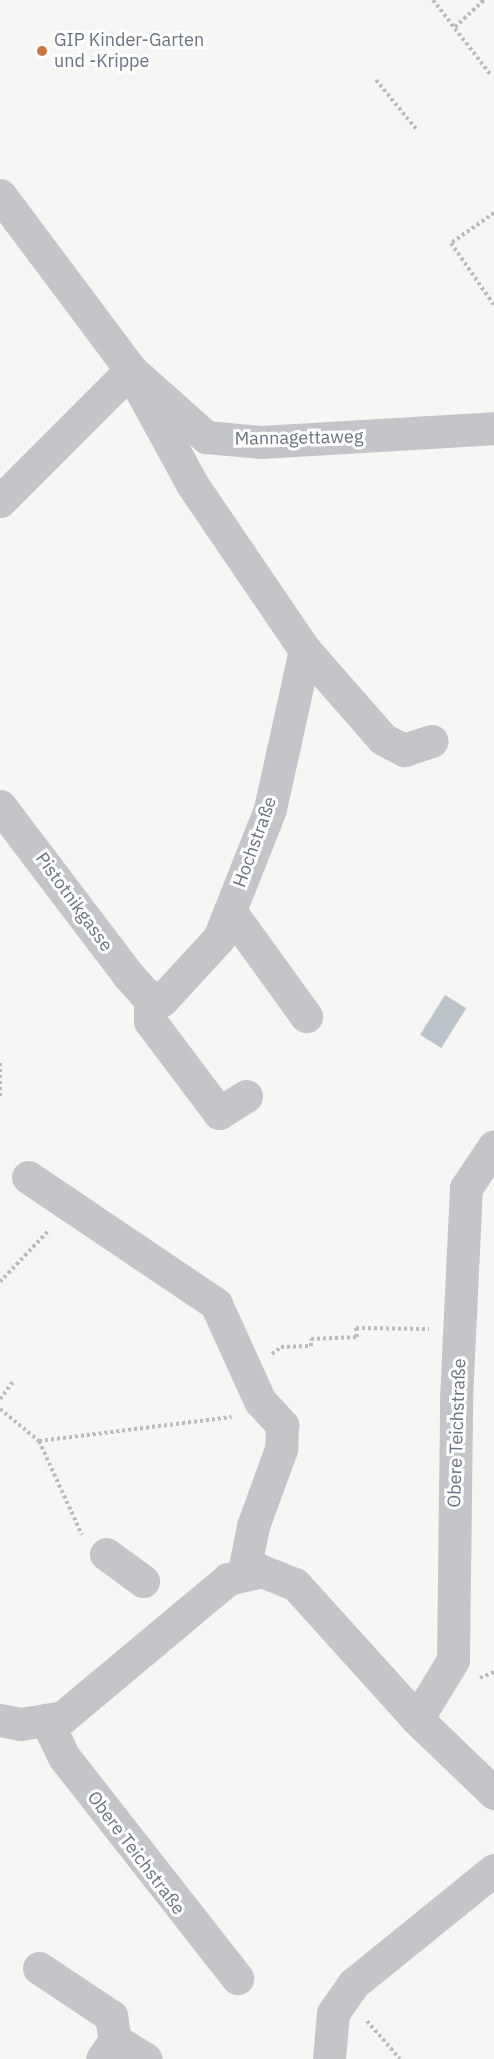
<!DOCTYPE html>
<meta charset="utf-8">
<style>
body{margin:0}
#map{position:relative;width:494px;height:2059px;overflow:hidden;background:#f6f6f4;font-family:"IBM Plex Sans",sans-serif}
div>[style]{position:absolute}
.water>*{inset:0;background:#bdc4c9;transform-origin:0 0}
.path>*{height:4px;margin-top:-2px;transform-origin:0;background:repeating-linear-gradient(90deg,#babcbe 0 3px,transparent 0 6px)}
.minor>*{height:33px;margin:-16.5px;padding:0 16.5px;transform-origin:16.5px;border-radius:16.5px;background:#c3c5c8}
.dots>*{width:16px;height:16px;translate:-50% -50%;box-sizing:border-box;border:3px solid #fff;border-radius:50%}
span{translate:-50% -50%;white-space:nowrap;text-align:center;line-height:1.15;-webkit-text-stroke:6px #fff;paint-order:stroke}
.poi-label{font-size:18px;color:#697381}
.left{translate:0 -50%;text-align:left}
.street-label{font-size:18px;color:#697381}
</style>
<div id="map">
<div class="water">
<i style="left:445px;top:995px;width:25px;height:47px;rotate:32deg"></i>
</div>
<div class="path">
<i style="left:433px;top:0;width:95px;rotate:52.3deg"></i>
<i style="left:455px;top:27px;width:40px;rotate:-43deg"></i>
<i style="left:376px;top:80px;width:65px;rotate:50.6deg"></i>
<i style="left:494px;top:213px;width:52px;rotate:145.1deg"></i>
<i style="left:451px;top:243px;width:75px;rotate:55.3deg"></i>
<i style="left:0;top:1063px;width:35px;rotate:90deg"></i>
<i style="left:0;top:1282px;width:71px;rotate:-46.7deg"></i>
<i style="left:272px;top:1354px;width:11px;rotate:-38deg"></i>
<i style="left:281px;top:1347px;width:30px;rotate:-2deg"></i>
<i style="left:311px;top:1346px;width:7px;rotate:-90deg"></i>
<i style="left:311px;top:1339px;width:46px;rotate:-2.5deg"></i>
<i style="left:357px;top:1337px;width:9px;rotate:-96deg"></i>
<i style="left:356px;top:1328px;width:73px;rotate:0.8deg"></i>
<i style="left:0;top:1399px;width:21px;rotate:-53deg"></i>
<i style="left:0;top:1409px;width:50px;rotate:39.4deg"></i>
<i style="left:39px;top:1441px;width:103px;rotate:65.4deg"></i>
<i style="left:39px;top:1441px;width:194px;rotate:-7.1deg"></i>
<i style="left:480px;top:1678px;width:15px;rotate:-23deg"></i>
<i style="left:367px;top:2021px;width:50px;rotate:49deg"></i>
</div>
<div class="minor">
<i style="left:0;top:195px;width:219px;rotate:53.2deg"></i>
<i style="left:131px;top:370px;width:101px;rotate:41.8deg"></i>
<i style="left:206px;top:437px;width:55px;rotate:5.2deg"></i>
<i style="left:261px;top:442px;width:233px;rotate:-3.4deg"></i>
<i style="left:137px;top:383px;width:115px;rotate:61.4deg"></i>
<i style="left:192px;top:484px;width:201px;rotate:55.8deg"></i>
<i style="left:305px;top:650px;width:118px;rotate:48.8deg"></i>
<i style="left:383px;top:739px;width:24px;rotate:28deg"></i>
<i style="left:404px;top:750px;width:29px;rotate:-18deg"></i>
<i style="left:0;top:501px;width:185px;rotate:-45deg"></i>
<i style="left:0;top:806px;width:213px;rotate:52.8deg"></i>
<i style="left:129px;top:976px;width:24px;rotate:48deg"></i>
<i style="left:145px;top:994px;width:18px;rotate:19deg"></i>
<i style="left:162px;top:1000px;width:84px;rotate:-47.4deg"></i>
<i style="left:219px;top:938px;width:139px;rotate:-68.4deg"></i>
<i style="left:270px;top:809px;width:163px;rotate:-77.6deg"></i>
<i style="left:230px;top:911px;width:130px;rotate:54.1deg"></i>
<i style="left:150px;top:996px;width:25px;rotate:90deg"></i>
<i style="left:150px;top:1021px;width:115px;rotate:53.1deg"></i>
<i style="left:219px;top:1113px;width:32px;rotate:-32deg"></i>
<i style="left:28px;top:1177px;width:227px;rotate:34deg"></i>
<i style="left:216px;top:1304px;width:107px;rotate:65.6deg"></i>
<i style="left:260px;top:1401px;width:33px;rotate:47deg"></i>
<i style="left:282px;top:1425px;width:24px;rotate:92deg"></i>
<i style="left:281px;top:1449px;width:82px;rotate:110deg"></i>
<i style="left:253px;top:1526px;width:47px;rotate:101.1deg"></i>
<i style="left:106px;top:1554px;width:46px;rotate:36.1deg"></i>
<i style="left:417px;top:1719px;width:69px;rotate:-58.6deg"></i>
<i style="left:453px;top:1660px;width:261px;rotate:-89.3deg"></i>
<i style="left:456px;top:1399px;width:211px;rotate:-87.3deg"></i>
<i style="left:466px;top:1188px;width:50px;rotate:-56.3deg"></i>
<i style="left:0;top:1720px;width:21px;rotate:11deg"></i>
<i style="left:21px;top:1724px;width:43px;rotate:-9.5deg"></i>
<i style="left:63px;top:1717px;width:215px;rotate:-39.9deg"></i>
<i style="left:228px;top:1579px;width:35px;rotate:-13deg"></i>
<i style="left:262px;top:1571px;width:35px;rotate:22deg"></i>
<i style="left:295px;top:1584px;width:182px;rotate:47.9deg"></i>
<i style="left:417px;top:1719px;width:107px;rotate:43.9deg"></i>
<i style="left:46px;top:1720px;width:41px;rotate:64.1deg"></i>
<i style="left:64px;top:1757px;width:281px;rotate:51.9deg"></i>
<i style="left:39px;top:1968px;width:87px;rotate:33.7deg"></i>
<i style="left:111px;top:2016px;width:24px;rotate:81deg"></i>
<i style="left:115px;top:2040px;width:23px;rotate:124deg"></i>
<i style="left:115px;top:2040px;width:36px;rotate:32deg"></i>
<i style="left:329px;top:2059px;width:46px;rotate:-85deg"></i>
<i style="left:333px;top:2013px;width:35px;rotate:-55deg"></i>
<i style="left:353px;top:1984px;width:181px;rotate:-39deg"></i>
</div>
<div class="dots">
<i style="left:42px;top:51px;background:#cc743e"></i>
</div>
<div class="poi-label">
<span class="left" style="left:54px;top:51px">GIP Kinder-Garten<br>und -Krippe</span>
</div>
<div class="street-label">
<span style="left:299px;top:438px;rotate:-1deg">Mannagettaweg</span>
<span style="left:255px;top:842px;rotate:-70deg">Hochstraße</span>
<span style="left:74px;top:902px;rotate:54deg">Pistotnikgasse</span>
<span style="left:457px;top:1433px;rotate:-88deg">Obere Teichstraße</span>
<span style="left:136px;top:1853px;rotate:53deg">Obere Teichstraße</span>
</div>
</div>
